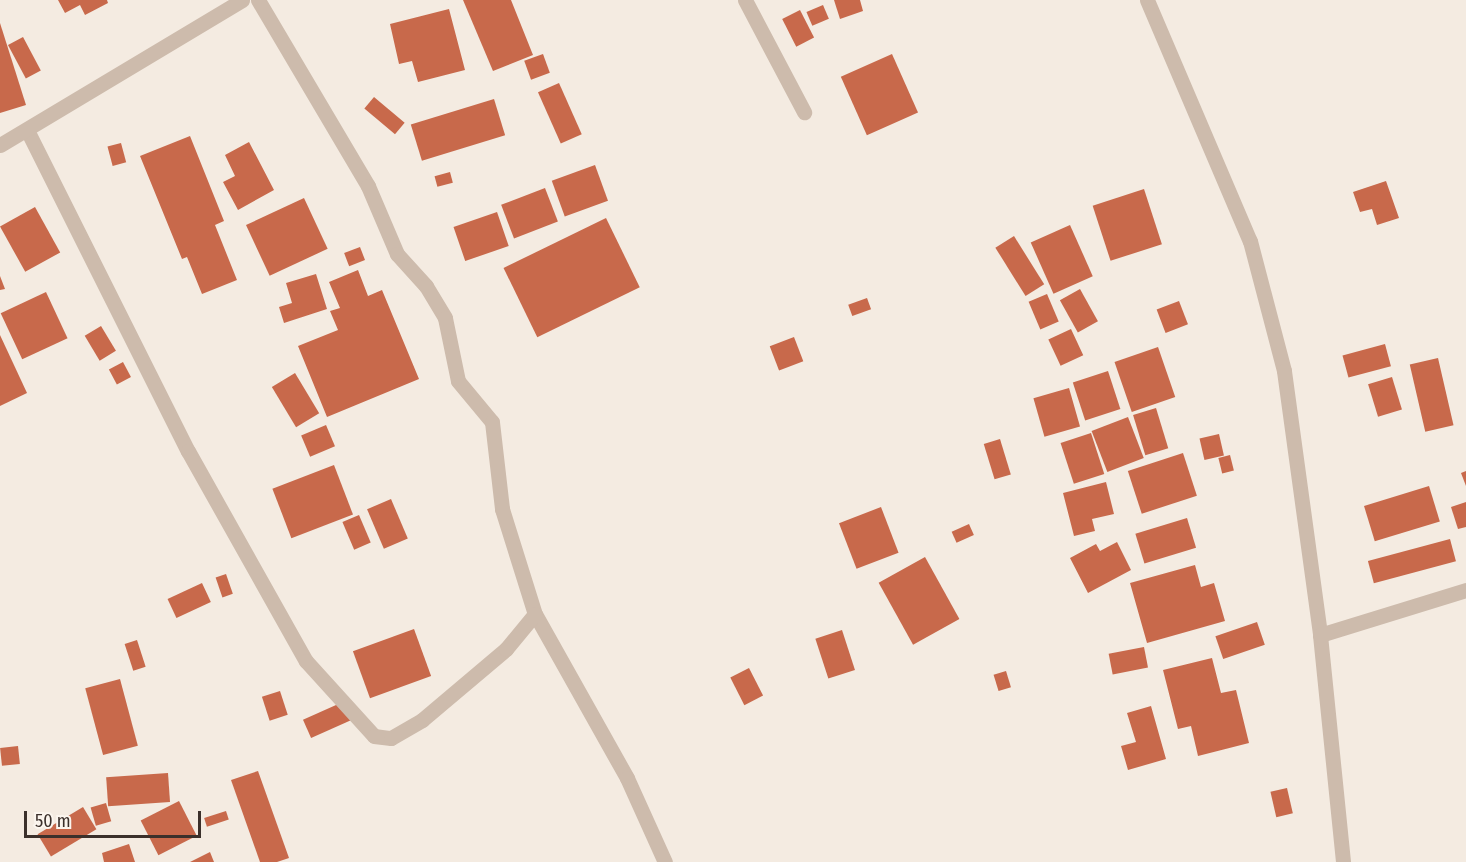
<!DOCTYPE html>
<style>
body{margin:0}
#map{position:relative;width:1466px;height:862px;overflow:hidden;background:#f4ebe1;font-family:"Fira Sans Condensed",sans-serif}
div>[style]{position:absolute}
.building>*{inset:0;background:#c8694b;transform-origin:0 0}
.minor>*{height:15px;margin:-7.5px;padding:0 7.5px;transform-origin:7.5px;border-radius:7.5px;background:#cdbbac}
span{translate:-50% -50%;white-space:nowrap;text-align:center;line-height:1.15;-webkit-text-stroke:4.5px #fbf5ee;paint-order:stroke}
.scale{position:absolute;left:24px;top:811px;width:177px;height:27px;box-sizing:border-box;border:3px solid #3b302b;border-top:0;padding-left:8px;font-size:18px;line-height:21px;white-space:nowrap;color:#3b302b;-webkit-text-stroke:4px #fbf5ee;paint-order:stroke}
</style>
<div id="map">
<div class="building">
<i style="clip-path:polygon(58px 0,107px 0,108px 3px,85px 15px,80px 5px,65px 13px)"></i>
<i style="clip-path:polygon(463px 0,511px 0,533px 55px,493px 71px)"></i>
<i style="clip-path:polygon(834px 0,860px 0,863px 11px,840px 19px)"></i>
<i style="left:823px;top:5px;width:15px;height:18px;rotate:67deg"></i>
<i style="clip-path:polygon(449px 9px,465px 70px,418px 82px,412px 61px,399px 64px,390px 24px)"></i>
<i style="left:800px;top:10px;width:31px;height:20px;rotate:63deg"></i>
<i style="clip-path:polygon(0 23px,26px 105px,0 113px)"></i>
<i style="left:23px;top:37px;width:38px;height:17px;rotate:62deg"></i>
<i style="left:543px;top:54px;width:20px;height:20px;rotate:70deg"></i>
<i style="left:892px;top:54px;width:64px;height:56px;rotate:66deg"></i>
<i style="left:559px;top:83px;width:56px;height:23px;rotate:66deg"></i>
<i style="left:374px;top:97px;width:40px;height:15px;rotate:40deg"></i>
<i style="left:494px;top:99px;width:38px;height:87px;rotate:73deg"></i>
<i style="clip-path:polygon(190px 136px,224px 221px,215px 225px,237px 280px,202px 294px,187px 257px,182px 259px,140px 156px)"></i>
<i style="clip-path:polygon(249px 142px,274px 190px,238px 210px,223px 182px,235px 176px,225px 155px)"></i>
<i style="left:121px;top:143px;width:20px;height:14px;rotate:75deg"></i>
<i style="left:595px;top:165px;width:38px;height:46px;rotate:70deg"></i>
<i style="left:450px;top:172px;width:11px;height:16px;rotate:75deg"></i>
<i style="clip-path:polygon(1386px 181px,1399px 218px,1377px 225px,1372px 209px,1360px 212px,1353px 192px)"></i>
<i style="left:545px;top:188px;width:36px;height:47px;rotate:69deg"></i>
<i style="left:1144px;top:189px;width:58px;height:54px;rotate:72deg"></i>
<i style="left:304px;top:198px;width:56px;height:64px;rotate:65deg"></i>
<i style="left:35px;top:207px;width:52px;height:40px;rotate:61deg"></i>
<i style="left:497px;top:212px;width:36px;height:46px;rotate:71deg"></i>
<i style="left:606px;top:218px;width:77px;height:114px;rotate:64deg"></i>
<i style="left:1070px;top:225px;width:56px;height:43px;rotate:66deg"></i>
<i style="left:1014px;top:236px;width:57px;height:22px;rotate:58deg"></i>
<i style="left:360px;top:247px;width:14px;height:17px;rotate:69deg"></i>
<i style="clip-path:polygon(358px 270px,368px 296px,382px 290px,419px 379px,327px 417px,298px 346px,338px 330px,330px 311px,340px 308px,329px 282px)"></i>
<i style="clip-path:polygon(316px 274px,327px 309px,284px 323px,279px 307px,292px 303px,286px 283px)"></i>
<i style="clip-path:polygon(0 276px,5px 289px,0 290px)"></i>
<i style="left:1080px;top:289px;width:37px;height:23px;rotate:61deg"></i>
<i style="left:46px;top:292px;width:51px;height:50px;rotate:65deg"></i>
<i style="left:1047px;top:294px;width:30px;height:20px;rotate:67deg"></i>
<i style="left:867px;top:298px;width:12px;height:20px;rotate:70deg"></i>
<i style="left:1179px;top:301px;width:25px;height:24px;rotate:69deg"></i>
<i style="left:101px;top:326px;width:29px;height:19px;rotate:59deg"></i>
<i style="left:1071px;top:329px;width:29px;height:25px;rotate:65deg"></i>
<i style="clip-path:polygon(0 335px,27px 393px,0 406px)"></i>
<i style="left:794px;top:337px;width:26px;height:26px;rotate:69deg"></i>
<i style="left:1385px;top:344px;width:23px;height:44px;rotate:75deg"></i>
<i style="left:1158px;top:347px;width:53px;height:46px;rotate:71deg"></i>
<i style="left:1438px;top:358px;width:69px;height:29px;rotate:77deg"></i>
<i style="left:123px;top:362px;width:17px;height:16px;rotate:62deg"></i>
<i style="left:1108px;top:371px;width:40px;height:37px;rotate:72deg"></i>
<i style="left:295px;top:373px;width:47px;height:27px;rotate:59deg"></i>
<i style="left:1392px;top:377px;width:34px;height:25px;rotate:73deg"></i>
<i style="left:1069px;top:388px;width:40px;height:37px;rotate:74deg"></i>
<i style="left:1156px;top:408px;width:42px;height:24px;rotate:73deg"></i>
<i style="left:1128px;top:417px;width:44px;height:39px;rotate:69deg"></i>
<i style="left:326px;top:425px;width:23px;height:27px;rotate:67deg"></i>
<i style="left:1091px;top:433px;width:43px;height:32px;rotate:72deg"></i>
<i style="left:1219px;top:434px;width:22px;height:20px;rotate:77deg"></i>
<i style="left:1000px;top:439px;width:37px;height:17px;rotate:73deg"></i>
<i style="left:1183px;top:453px;width:45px;height:58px;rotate:72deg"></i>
<i style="left:1230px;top:455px;width:16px;height:12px;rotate:76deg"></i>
<i style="left:334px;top:465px;width:53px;height:66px;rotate:69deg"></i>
<i style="clip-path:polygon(1466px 471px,1466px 486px,1461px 473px)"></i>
<i style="clip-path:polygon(1106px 482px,1114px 514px,1092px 519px,1095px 531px,1074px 536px,1063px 493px)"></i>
<i style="left:1429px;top:486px;width:37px;height:68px;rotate:73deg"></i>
<i style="left:391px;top:499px;width:43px;height:26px;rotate:67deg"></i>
<i style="clip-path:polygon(1466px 502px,1466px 527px,1458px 529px,1451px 507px)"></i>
<i style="left:881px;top:507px;width:49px;height:45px;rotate:69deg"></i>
<i style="left:359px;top:515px;width:30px;height:18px;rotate:67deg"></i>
<i style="left:1187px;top:518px;width:31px;height:54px;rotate:73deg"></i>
<i style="left:969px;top:524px;width:12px;height:19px;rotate:66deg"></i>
<i style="left:1450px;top:539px;width:23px;height:85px;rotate:75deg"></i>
<i style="clip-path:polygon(1117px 542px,1131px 570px,1088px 593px,1070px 558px,1096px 544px,1100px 551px)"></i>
<i style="left:925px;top:557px;width:71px;height:53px;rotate:61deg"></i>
<i style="clip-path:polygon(1195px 565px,1201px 587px,1214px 583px,1225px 621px,1147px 643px,1130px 583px)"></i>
<i style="left:226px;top:574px;width:21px;height:11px;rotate:71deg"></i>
<i style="left:202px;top:583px;width:21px;height:38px;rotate:65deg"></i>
<i style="left:1257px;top:622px;width:24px;height:44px;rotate:71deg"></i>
<i style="left:414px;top:629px;width:50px;height:65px;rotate:70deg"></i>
<i style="left:842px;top:630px;width:42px;height:28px;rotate:72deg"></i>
<i style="left:137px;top:640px;width:28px;height:13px;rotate:72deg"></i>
<i style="left:1144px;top:647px;width:21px;height:36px;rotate:79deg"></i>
<i style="clip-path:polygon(1212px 658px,1221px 693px,1236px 690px,1249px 743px,1198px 756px,1191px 726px,1178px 729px,1163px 670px)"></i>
<i style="left:749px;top:668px;width:31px;height:21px;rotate:63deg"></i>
<i style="left:1006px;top:671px;width:17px;height:13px;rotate:73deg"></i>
<i style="left:120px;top:679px;width:69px;height:36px;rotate:75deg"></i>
<i style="left:280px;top:691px;width:25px;height:19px;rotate:72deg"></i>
<i style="left:345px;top:701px;width:20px;height:46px;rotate:66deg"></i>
<i style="clip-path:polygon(1151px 706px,1166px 759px,1128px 770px,1121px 746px,1136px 742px,1127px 713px)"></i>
<i style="left:18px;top:746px;width:18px;height:18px;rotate:84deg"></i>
<i style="clip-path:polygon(258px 771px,289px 858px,277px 862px,260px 862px,231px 780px)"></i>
<i style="left:168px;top:773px;width:29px;height:62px;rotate:86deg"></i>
<i style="left:1287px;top:788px;width:26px;height:17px;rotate:77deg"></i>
<i style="left:179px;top:801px;width:39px;height:43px;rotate:63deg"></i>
<i style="left:106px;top:803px;width:19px;height:16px;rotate:74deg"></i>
<i style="left:83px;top:807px;width:26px;height:53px;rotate:59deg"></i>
<i style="left:226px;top:811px;width:9px;height:23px;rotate:72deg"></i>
<i style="clip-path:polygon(129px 844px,135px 862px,104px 862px,102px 853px)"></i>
<i style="clip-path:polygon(210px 852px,214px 862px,190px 862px)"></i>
</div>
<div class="minor">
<i style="left:258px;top:0;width:216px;rotate:59.4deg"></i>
<i style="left:368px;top:186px;width:74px;rotate:66.9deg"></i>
<i style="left:397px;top:254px;width:43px;rotate:47.8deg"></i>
<i style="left:426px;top:286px;width:37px;rotate:59deg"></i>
<i style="left:445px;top:318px;width:64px;rotate:78.3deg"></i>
<i style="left:458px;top:381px;width:53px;rotate:50.3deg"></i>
<i style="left:492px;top:422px;width:88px;rotate:83.4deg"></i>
<i style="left:502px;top:509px;width:110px;rotate:72.6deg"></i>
<i style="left:535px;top:614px;width:188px;rotate:60.7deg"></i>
<i style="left:627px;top:778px;width:92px;rotate:65.7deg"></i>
<i style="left:745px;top:0;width:127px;rotate:62.2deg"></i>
<i style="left:1147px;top:0;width:262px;rotate:66.9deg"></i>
<i style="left:1250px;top:241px;width:134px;rotate:75.3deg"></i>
<i style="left:1284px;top:371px;width:266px;rotate:82.2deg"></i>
<i style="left:1320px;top:635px;width:228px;rotate:84.2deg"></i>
<i style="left:28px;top:132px;width:357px;rotate:63.4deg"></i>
<i style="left:188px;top:451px;width:241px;rotate:60.7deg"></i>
<i style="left:306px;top:661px;width:101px;rotate:47.8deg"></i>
<i style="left:374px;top:736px;width:17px;rotate:7deg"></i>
<i style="left:391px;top:738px;width:36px;rotate:-30deg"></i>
<i style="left:422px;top:720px;width:110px;rotate:-40.2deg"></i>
<i style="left:506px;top:649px;width:45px;rotate:-50.4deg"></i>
<i style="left:0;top:145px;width:282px;rotate:-30.9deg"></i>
<i style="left:1320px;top:635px;width:153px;rotate:-17.1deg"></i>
</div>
<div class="scale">50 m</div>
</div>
